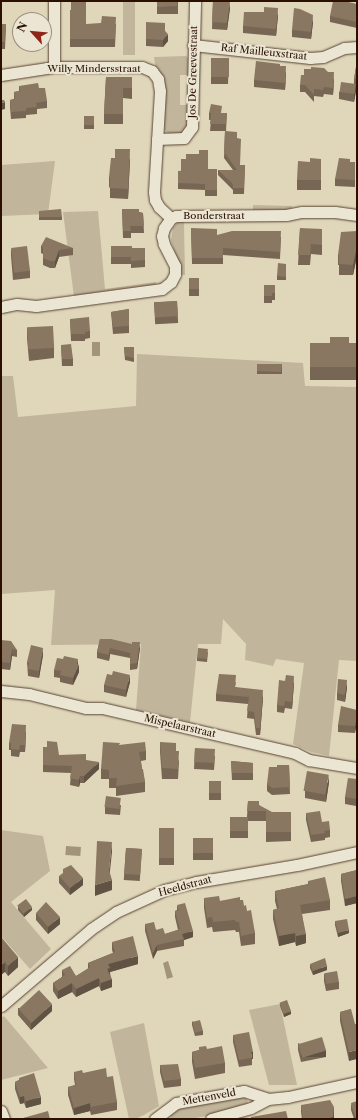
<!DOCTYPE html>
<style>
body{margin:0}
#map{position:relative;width:358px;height:1120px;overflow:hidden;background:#e0d7bb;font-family:"Libre Caslon Text",serif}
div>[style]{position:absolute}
.green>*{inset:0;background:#c1b59b;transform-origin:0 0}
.water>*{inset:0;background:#a2937b;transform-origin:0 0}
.roads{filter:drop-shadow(0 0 1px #58422f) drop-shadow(0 0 1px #58422f)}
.minor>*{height:11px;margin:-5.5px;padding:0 5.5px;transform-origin:5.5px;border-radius:5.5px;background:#ebe5d3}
.wall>*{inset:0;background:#766653;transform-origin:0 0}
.shaded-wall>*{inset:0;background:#605344;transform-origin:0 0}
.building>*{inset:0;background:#897761;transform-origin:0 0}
span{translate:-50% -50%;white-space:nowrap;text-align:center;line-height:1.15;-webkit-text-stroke:4px #ebe5d3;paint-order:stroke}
.street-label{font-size:10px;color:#2b1000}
.frame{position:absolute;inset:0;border:2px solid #2b1000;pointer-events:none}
.north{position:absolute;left:12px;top:12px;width:40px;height:40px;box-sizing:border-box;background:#ebe5d3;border:1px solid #9e907f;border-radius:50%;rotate:297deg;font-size:11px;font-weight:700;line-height:16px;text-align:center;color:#2b1000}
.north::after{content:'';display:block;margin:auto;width:14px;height:18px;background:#8f2418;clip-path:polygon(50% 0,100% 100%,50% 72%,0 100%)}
</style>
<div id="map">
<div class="green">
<i style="left:123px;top:1px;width:12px;height:54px"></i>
<i style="clip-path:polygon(186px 56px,189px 59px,189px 75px,180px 75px,180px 105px,189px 105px,188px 128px,184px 134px,169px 135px,163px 128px,154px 57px)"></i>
<i style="clip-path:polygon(55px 161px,48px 214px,1px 216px,1px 165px)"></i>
<i style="clip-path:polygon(253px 205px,292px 206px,292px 210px,253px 212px)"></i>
<i style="clip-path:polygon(98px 211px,105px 289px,156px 282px,156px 286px,74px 297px,63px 212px)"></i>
<i style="clip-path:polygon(185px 220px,184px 223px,185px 275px,178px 275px,179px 266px,171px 240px,173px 228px,177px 223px)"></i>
<i style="clip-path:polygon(137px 354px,303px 363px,305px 386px,357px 387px,357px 661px,339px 660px,329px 756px,311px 752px,293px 744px,304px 663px,276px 659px,273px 666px,245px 660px,246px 644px,223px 619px,221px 644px,198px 644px,190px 722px,136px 710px,141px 644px,51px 645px,55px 590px,1px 594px,1px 376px,13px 376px,18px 417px,136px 406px)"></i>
<i style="clip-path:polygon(1px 830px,43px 836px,50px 871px,11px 902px,51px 949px,30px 969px,1px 936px)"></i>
<i style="clip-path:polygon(280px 1004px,297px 1085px,269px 1085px,249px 1010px)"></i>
<i style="clip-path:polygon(4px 1016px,48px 1068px,1px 1080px,1px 1018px)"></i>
<i style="clip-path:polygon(144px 1023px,159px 1106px,144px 1115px,135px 1119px,129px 1119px,110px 1032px)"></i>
<i style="clip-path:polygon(245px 1095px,248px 1102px,246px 1105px,212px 1115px,190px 1119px,172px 1119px,170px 1116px,171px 1112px,177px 1107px)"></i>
</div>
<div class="water">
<i style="left:92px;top:342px;width:8px;height:14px"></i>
<i style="left:66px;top:846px;width:15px;height:9px;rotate:4deg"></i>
<i style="clip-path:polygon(168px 961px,173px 977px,167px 979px,163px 963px)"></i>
</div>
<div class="roads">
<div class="minor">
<i style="left:54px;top:1px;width:66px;rotate:90deg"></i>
<i style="left:193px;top:45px;width:118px;rotate:6.3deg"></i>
<i style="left:310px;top:58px;width:13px;rotate:-4deg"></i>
<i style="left:323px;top:57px;width:23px;rotate:-23deg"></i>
<i style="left:344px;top:48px;width:13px;rotate:-4deg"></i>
<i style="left:1px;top:75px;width:54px;rotate:-8.6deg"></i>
<i style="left:54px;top:67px;width:88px"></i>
<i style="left:142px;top:67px;width:11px;rotate:22deg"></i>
<i style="left:152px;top:71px;width:10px;rotate:53deg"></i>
<i style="left:158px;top:79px;width:12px;rotate:81deg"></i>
<i style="left:160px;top:91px;width:101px;rotate:93.4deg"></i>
<i style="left:154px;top:192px;width:8px;rotate:83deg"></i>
<i style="left:155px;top:200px;width:8px;rotate:60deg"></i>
<i style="left:159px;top:207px;width:16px;rotate:43deg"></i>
<i style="left:157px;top:139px;width:27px;rotate:-2deg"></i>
<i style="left:184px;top:138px;width:14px;rotate:-54deg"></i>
<i style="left:192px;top:127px;width:126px;rotate:-88.6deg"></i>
<i style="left:1px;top:307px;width:16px;rotate:-11deg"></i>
<i style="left:17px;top:304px;width:19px;rotate:6deg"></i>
<i style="left:36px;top:306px;width:127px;rotate:-7.7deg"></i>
<i style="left:162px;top:289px;width:11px;rotate:-38deg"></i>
<i style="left:171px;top:282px;width:9px;rotate:-63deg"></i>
<i style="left:175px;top:274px;width:8px;rotate:-90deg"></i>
<i style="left:175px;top:266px;width:25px;rotate:-117deg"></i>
<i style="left:164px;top:244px;width:8px;rotate:-104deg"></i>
<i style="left:162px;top:236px;width:8px;rotate:-76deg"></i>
<i style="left:164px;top:228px;width:12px;rotate:-55deg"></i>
<i style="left:171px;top:218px;width:5px;rotate:-22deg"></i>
<i style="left:176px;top:216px;width:110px;rotate:-0.5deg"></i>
<i style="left:286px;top:215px;width:16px;rotate:-11deg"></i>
<i style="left:302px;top:212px;width:33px"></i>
<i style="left:335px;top:212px;width:22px;rotate:8deg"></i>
<i style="left:1px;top:691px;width:28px;rotate:6deg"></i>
<i style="left:29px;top:694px;width:59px;rotate:13.8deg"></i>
<i style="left:86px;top:708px;width:16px"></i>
<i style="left:102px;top:708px;width:198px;rotate:13.1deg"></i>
<i style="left:295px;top:753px;width:16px;rotate:27deg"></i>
<i style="left:309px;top:760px;width:49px;rotate:9.5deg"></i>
<i style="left:1px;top:1006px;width:118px;rotate:-40.5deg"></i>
<i style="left:91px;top:929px;width:30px;rotate:-34deg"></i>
<i style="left:116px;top:912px;width:53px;rotate:-24.6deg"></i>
<i style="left:164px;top:890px;width:33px;rotate:-14deg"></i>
<i style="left:196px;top:882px;width:102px;rotate:-9.6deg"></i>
<i style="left:297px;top:865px;width:61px;rotate:-12.2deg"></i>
<i style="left:1px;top:1111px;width:9px;rotate:69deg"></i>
<i style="left:155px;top:1119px;width:26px;rotate:-37deg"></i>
<i style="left:176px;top:1103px;width:69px;rotate:-10deg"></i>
<i style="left:244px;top:1091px;width:25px;rotate:18deg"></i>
<i style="left:211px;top:1119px;width:41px;rotate:-15.4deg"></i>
<i style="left:251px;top:1108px;width:19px;rotate:-28deg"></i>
<i style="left:268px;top:1099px;width:20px;rotate:-6deg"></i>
<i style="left:288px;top:1097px;width:71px;rotate:-12.3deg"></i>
</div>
</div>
<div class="wall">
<i style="left:157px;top:1px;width:21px;height:13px"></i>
<i style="clip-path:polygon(213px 1px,230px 8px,227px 30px,212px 29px)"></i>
<i style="clip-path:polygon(357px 4px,357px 28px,330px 22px,330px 16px)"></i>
<i style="clip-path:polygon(70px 10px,86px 24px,116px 24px,115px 47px,70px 47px)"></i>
<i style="clip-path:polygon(278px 15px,276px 36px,243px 33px,243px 26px)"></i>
<i style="clip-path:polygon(146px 22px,165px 31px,168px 41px,163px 47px,146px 46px)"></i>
<i style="clip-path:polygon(313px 22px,311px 39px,292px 37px,292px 30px)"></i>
<i style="clip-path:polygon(1px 24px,6px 24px,5px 49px,1px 49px)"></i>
<i style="left:22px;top:44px;width:14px;height:5px"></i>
<i style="clip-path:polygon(229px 58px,228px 84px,211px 84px,211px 77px)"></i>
<i style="clip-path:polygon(357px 61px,357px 86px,356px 86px,356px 91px,354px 102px,339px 99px,339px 92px,354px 84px,354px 79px)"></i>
<i style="clip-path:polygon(280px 66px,286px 73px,285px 90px,254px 87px,254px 80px)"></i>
<i style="clip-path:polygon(106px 77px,132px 77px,132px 99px,123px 98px,123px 124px,104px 124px,104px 114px)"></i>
<i style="clip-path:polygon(334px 79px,333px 95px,324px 94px,323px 97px,314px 96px,314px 102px,305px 92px,300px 92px,300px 85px)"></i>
<i style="clip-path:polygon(19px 86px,39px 88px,47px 101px,47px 108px,37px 109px,37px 114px,26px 115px,26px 118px,11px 119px,10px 107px,10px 100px,14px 99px,14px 92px,19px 91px)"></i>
<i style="clip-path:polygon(209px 113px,227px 113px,226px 131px,237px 138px,240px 165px,245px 165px,244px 194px,233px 194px,233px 190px,218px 175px,218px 170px,233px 170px,224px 158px,225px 131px,210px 131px,211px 120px,209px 120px)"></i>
<i style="left:84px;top:116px;width:10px;height:13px"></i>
<i style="clip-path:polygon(130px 159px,128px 199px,110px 198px,110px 188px,109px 187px,109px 177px)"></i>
<i style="clip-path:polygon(321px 159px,321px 190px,297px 190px,297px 180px,310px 162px)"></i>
<i style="clip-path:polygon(350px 162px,355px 162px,355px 187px,335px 186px,335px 179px)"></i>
<i style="clip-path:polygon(208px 169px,217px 169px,217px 196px,205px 196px,205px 190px,178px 189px,178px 171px)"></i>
<i style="clip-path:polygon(122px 209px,139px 212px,143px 213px,144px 233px,131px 233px,131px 238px,123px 238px)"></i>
<i style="clip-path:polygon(39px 211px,62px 217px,62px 220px,39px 220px)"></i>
<i style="clip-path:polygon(191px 228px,217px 235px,281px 237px,280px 259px,223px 255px,223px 264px,192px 264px)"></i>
<i style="clip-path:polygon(300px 228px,322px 239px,322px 255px,311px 254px,310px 265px,298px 265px)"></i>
<i style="clip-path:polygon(357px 231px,357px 256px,353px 275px,339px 275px,339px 265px,338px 265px,338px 255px)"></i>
<i style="clip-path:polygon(41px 246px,73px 248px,73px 255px,59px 257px,55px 268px,50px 268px,43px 265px,43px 254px,41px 253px)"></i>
<i style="clip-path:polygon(111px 246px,132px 248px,145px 248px,145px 267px,131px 268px,131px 264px,111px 264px)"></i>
<i style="clip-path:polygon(11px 249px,30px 271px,30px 278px,13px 280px,11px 256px)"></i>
<i style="clip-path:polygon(286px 264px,286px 280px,277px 280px,277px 276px)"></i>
<i style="left:189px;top:278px;width:10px;height:18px"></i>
<i style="clip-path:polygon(264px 285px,275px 285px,275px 300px,272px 300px,272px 303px,264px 303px)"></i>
<i style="left:177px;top:301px;width:22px;height:23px;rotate:87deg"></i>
<i style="clip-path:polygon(129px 309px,129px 333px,113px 334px,111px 312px)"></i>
<i style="clip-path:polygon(1px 316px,2px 327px,2px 334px,1px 334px)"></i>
<i style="clip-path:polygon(70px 319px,90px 331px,90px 338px,85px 339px,85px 341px,71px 341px)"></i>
<i style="clip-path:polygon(27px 328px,54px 348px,54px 358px,29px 361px,27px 338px)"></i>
<i style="left:310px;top:343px;width:47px;height:37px"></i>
<i style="clip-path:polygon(61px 345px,73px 359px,73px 366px,62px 366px)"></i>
<i style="clip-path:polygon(124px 347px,134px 347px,134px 362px,125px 360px)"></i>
<i style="left:257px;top:364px;width:25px;height:10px"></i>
<i style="clip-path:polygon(100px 639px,140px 648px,137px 669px,130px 670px,130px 658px,110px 654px,109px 661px,97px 658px,97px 652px)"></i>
<i style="clip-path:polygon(1px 640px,17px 650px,17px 657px,12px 656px,10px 670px,1px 669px)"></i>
<i style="clip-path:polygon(208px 652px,207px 662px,197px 661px,197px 658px)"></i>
<i style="clip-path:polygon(43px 655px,39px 678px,28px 676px,27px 662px)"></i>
<i style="clip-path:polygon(78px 664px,79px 672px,73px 685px,60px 682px,60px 678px,54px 677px,54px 670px)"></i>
<i style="clip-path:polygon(285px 681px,294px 683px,292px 709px,285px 708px,284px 713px,277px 712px,277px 705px)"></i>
<i style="clip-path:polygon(130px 682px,126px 697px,104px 692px,104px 685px)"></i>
<i style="clip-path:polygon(236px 682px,235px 687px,263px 697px,260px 735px,256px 735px,254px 719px,247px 718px,248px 704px,216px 701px,216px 694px)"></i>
<i style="clip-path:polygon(347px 687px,345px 702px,337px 700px,337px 693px)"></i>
<i style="clip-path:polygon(357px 710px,355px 733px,338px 732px,338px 725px)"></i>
<i style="clip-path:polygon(26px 732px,25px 752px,20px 752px,19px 757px,11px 756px,11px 750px,9px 750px,9px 743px)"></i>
<i style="clip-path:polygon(160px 742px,176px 751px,179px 762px,178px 779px,162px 779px,160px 752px)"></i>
<i style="clip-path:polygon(120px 745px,146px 751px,146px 760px,141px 761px,142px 769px,145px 782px,145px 792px,116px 796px,116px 788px,109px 788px,109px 779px,101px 779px,101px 769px)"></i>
<i style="clip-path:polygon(43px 747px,59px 755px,86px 760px,99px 769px,84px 783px,80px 783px,79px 787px,70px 785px,71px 773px,43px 772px)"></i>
<i style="clip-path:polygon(195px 748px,215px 756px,214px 770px,194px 769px)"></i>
<i style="clip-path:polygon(231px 761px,253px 763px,253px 780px,232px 780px)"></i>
<i style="clip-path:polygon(289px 765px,290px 794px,272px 795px,267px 791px,267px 784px,277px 767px)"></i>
<i style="clip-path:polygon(357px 779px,356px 806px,345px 804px,345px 797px)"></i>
<i style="left:209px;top:781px;width:12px;height:19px"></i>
<i style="clip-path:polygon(329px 782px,326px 802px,305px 798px,305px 791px)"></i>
<i style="clip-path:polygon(248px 801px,259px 805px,291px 832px,291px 841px,266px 842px,266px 821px,248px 821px,248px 838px,230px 838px,230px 817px,247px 817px)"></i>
<i style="clip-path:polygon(121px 805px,120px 815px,105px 814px,105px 807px)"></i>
<i style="clip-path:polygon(306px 813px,330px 830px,330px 837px,325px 838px,325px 840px,311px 842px,306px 820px)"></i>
<i style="left:159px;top:828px;width:15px;height:37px"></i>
<i style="left:193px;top:838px;width:20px;height:22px"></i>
<i style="left:126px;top:848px;width:16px;height:32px;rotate:4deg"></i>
<i style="clip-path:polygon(357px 870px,357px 903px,345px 906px,341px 881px,341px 874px)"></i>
<i style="clip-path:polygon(59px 876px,83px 885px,70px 895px,59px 883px)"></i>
<i style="clip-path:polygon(308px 881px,330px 900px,330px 910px,302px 914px,306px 943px,296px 946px,295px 942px,279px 946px,273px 919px,273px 910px,277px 909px,275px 901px,275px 891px,308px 884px)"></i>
<i style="clip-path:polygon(204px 898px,220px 901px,240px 900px,247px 911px,255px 933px,255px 944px,241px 946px,239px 932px,236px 932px,235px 930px,213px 932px,212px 927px,207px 928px,204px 908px)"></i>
<i style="clip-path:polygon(177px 905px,193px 937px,184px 940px,184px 946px,157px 951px,153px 959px,145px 931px,145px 924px,165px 934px,178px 930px,175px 917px,175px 911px,177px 910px)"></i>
<i style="clip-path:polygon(18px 906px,32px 910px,24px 917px,18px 910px)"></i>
<i style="clip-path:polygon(36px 913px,60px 924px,48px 934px,36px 920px)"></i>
<i style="clip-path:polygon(335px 921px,349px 933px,338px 937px,335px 925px)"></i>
<i style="clip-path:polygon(1px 939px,18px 967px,8px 976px,5px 972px)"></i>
<i style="clip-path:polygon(112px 942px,138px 964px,110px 972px,112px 987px,101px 991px,99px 986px,76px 997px,72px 992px,58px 999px,53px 991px,53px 983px,62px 977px,62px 970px,76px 976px,88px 969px,88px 963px,113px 953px,112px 950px)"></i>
<i style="clip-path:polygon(310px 964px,327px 970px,313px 975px,310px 968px)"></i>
<i style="clip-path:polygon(324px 974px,339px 982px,339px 989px,326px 991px,324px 981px)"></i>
<i style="clip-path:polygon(280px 1003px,291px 1014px,284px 1017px,280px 1006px)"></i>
<i style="clip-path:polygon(18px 1008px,52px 1011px,31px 1030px,18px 1015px)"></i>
<i style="clip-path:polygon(351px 1009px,349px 1061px,340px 1021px,340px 1012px)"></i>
<i style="clip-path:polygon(192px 1021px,203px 1031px,203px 1035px,195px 1036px,192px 1025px)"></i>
<i style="clip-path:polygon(233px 1035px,253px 1059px,252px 1059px,252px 1065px,239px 1067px,233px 1042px)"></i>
<i style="clip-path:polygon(298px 1043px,326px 1057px,301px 1062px,298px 1050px)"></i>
<i style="clip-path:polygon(199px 1047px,207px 1049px,225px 1063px,225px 1073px,195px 1079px,192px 1062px,192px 1052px,199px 1050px)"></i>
<i style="clip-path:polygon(160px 1065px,181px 1079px,181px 1086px,164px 1088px,160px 1072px)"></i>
<i style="clip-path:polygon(74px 1072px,107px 1077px,117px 1102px,117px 1110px,91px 1115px,90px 1111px,74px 1115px,68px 1095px,68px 1087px,75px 1085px,74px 1079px)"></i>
<i style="clip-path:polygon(19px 1078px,41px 1104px,26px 1108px,24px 1103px,20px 1104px,15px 1089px,15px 1082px,19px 1080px)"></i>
<i style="clip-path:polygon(351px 1103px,357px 1119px,354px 1119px,351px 1110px)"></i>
<i style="clip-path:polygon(301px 1105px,334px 1114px,334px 1119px,302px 1119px,301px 1112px)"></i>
</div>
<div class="shaded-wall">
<i style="clip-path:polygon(230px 1px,230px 8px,227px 30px,227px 23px)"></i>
<i style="clip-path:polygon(278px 8px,278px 15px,276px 36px,276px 29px)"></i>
<i style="clip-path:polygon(313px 15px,313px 22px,311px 39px,311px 32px)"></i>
<i style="clip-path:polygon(168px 34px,168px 41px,163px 47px,163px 40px)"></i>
<i style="clip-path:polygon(286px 66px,286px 73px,285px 90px,285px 83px)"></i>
<i style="clip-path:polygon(334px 72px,334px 79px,333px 95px,333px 88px)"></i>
<i style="clip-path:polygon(356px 84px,356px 91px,354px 102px,354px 95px)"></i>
<i style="clip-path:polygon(5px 102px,5px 109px,1px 110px,1px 103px)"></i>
<i style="clip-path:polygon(130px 149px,130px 159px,128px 199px,128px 189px)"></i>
<i style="clip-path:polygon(357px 246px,357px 256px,353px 275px,353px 265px)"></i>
<i style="clip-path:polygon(59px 250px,59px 257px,55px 268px,55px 261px)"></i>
<i style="clip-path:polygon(140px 642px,140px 648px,137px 669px,137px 663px)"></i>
<i style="clip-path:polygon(43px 648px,43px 655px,39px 678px,39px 671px)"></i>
<i style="clip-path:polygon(110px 648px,110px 654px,109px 661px,109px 655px)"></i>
<i style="clip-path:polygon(12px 649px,12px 656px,10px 670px,10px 663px)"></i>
<i style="clip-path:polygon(78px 659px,78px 666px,79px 665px,79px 672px,73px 685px,73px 678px)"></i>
<i style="clip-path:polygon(130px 675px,130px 682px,126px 697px,126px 690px)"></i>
<i style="clip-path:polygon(294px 676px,294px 683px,292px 709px,292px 702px)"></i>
<i style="clip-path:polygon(347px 680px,347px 687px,345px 702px,345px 695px)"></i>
<i style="clip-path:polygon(263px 690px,263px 697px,260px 735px,260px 728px)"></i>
<i style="clip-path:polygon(357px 716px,357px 723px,355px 733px,355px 726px)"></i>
<i style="clip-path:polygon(26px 725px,26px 732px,25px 752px,25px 745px)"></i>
<i style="clip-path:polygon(99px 762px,99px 769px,84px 783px,84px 776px)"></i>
<i style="clip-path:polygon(329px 775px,329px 782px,326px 802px,326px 795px)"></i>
<i style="clip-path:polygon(80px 776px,80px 783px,79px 787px,79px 780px)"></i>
<i style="clip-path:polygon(112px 842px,112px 852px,109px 880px,109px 870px)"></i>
<i style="clip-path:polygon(83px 878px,83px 885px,70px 895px,70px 888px)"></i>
<i style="clip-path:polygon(112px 880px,112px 890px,95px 896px,95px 885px)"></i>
<i style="clip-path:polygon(357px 896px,357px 903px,345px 906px,345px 899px)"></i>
<i style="clip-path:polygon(32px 907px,32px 910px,24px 917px,24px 914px)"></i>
<i style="clip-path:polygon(60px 917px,60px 924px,48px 934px,48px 927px)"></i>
<i style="clip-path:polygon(349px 930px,349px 933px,338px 937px,338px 933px)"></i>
<i style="clip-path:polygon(193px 931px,193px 937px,184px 940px,182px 934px)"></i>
<i style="clip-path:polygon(295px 933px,295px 942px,279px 946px,279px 936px)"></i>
<i style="clip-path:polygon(306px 934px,306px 943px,296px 946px,296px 936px)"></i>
<i style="clip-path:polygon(157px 945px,157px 951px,153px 959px,153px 953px)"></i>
<i style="clip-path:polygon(138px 956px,138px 964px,110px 972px,110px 976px,107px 977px,108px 964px)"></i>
<i style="clip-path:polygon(18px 957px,18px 967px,8px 976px,8px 966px)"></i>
<i style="clip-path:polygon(5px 962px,5px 972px,1px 975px,1px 965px)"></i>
<i style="clip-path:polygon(327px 966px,327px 970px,313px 975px,313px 971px)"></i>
<i style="clip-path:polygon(99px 978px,99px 986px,76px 997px,76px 989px)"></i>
<i style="clip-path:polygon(112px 979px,112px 987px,101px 991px,101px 983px)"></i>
<i style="clip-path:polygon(72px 983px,72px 992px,58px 999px,58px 991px)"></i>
<i style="clip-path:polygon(52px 1004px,52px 1011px,31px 1030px,31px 1023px)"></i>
<i style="clip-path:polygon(291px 1011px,291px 1014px,284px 1017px,284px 1014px)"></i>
<i style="left:326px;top:1050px;width:7px;height:25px;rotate:90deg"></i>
<i style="clip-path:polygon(357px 1050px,357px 1059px,349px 1061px,349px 1052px)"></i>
<i style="clip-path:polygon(251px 1052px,253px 1052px,253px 1059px,252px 1059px)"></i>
<i style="clip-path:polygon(24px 1096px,24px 1103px,20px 1104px,20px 1097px)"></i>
<i style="clip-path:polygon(41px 1097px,41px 1104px,26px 1108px,26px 1101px)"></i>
<i style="clip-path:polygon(90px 1103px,90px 1111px,74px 1115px,74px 1108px)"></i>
<i style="clip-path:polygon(334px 1107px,334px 1119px,327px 1119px)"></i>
</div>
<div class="building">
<i style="clip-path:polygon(71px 1px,86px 1px,86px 24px,101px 23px,102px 16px,116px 17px,115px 39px,70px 39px,70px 10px,71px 10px)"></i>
<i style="clip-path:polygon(157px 1px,177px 1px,177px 6px,157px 7px)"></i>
<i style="clip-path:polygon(213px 1px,230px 1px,227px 23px,212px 22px)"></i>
<i style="clip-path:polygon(333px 1px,344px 1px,357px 4px,357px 22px,330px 16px)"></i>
<i style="clip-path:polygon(264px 7px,278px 8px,276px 29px,243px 26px,244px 12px,264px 12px)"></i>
<i style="clip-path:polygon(294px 8px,300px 9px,313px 15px,311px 32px,292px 30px)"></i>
<i style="clip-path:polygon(146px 22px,165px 23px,165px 31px,168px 34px,163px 40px,146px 39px)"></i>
<i style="clip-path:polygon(1px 24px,6px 24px,5px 42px,1px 42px)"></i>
<i style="left:211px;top:58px;width:18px;height:19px"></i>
<i style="clip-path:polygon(256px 61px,280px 64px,280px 66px,286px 66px,285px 83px,254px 80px)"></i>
<i style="clip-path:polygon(357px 61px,357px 79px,354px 79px)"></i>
<i style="clip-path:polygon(311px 67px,324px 68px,328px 72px,334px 72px,333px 88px,324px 87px,323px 90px,314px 89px,314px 95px,305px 85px,300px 85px,301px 75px,304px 75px,304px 69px,311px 69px)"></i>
<i style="clip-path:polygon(106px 77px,132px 77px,132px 88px,123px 88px,123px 114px,104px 114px)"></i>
<i style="left:341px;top:82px;width:15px;height:10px;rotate:8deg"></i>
<i style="clip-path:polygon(38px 83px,39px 88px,45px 88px,47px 101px,36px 103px,37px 107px,26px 108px,26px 111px,11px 112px,10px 100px,15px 99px,14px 92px,20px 91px,19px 86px)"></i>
<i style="clip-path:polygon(1px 100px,4px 100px,5px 102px,1px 103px)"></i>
<i style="clip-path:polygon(211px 104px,222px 106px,221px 113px,227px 113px,226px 124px,210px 124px,211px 113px,209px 113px)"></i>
<i style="left:84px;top:116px;width:10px;height:9px"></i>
<i style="clip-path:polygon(225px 131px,237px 132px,237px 138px,241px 139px,240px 165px,245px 165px,244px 188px,233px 188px,233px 184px,218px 170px,237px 170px,224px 152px)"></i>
<i style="clip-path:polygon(115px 149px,130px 149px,128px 189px,110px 188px,110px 178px,109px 177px,111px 158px,115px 158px)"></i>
<i style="clip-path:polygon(199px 150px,208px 150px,208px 169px,217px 169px,217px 190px,205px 190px,205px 184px,178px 183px,178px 171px,181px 171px,181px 159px,186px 159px,186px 154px,199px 154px)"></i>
<i style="clip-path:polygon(310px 158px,321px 159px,321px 180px,297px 180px,298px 161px,310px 162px)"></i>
<i style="clip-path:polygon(339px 158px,350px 159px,350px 162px,355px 162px,355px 180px,335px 179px)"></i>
<i style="clip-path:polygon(61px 209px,62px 217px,39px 217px,39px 211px)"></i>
<i style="clip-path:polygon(122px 209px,139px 209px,139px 212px,143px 213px,144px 226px,130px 226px,131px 231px,123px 231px)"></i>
<i style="clip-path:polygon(191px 228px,217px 229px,217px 235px,232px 231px,281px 231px,280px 252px,223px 248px,223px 258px,192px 258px)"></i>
<i style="clip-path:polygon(300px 228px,322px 229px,322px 245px,311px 244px,310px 255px,298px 255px)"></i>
<i style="clip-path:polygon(357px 231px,357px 246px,353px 265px,339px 264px,339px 255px,338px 255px,341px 232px)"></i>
<i style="clip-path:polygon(46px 237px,73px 248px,59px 250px,55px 261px,50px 261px,43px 258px,43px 247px,41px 246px)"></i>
<i style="left:27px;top:246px;width:25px;height:16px;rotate:83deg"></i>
<i style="clip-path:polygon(111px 246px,132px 246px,132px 248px,145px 248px,145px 260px,131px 261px,131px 257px,111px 257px)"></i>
<i style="clip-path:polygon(278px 263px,286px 264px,286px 277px,277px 276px)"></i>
<i style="left:189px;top:278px;width:10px;height:11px"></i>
<i style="clip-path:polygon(264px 285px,275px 285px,275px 293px,272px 293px,272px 296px,264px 296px)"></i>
<i style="left:177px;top:301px;width:15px;height:23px;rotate:86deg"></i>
<i style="clip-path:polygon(129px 309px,129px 326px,113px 327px,111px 312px)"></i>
<i style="clip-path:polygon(1px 316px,2px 327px,1px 327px)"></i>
<i style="clip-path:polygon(89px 317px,90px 331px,85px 332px,85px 334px,71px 334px,70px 319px)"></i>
<i style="left:53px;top:326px;width:22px;height:26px;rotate:87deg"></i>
<i style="clip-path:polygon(330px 337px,349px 337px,349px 343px,357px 343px,357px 367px,310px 367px,310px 343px,330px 343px)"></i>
<i style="clip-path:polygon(71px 344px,73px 359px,62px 359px,61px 345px)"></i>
<i style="clip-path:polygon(124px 347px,134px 347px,134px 358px,125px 356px)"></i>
<i style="clip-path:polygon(257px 364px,282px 364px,281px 372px,257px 371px)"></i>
<i style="clip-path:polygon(100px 639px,111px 639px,132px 644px,132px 642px,140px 642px,137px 663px,130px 664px,130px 653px,110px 648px,109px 655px,97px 652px)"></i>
<i style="clip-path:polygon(1px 640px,11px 641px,17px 650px,12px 649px,10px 663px,1px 662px)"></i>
<i style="clip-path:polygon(31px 645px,43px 648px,39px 671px,28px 669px,29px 663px,27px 662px)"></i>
<i style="left:198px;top:648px;width:10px;height:10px;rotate:6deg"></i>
<i style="clip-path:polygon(64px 656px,78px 659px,77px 664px,79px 665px,73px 678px,60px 675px,61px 671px,54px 670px,57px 658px,63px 659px)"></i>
<i style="clip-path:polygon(113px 671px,130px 675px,126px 690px,104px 685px,107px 674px,112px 675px)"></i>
<i style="clip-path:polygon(219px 674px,236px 675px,235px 687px,263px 690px,260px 728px,256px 728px,254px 712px,247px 711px,249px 697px,216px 694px)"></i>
<i style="clip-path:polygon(286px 675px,294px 676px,292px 702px,285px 701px,284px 706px,277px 705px,279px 680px,285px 681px)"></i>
<i style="clip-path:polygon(338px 679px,347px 680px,345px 695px,337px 693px)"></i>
<i style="clip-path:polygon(341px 706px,357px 710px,357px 716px,355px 726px,338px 725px)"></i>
<i style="clip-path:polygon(12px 724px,26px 725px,25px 745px,20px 745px,19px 750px,11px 749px,11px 743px,9px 743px)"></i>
<i style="clip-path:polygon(47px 741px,57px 742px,59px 755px,86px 754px,86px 760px,99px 762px,84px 776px,80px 776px,79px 780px,70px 778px,72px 766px,43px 765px,43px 747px,47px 747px)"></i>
<i style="clip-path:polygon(103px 742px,120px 743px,119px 745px,145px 742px,146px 751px,139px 752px,142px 769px,143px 769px,145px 782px,116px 786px,117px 778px,109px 778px,109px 770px,101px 769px)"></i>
<i style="clip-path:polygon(160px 742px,176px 743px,176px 751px,179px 751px,178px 769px,162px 768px)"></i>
<i style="left:195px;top:748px;width:20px;height:14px;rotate:3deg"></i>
<i style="clip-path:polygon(231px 761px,253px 763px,253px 773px,232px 773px)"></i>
<i style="clip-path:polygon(277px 765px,289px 765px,290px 787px,272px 788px,267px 784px,269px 767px,277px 767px)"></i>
<i style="left:307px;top:771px;width:22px;height:20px;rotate:10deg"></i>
<i style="clip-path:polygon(348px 778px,357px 779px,357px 794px,356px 799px,345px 797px)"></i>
<i style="left:209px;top:781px;width:12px;height:12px"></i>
<i style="left:106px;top:796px;width:15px;height:11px;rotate:8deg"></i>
<i style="clip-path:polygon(248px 801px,259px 801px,259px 805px,272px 812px,291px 812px,291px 832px,266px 832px,266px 811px,247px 811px)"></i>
<i style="clip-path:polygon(320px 811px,322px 822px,329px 821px,330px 830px,324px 831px,325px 833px,311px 835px,306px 813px)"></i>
<i style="left:230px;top:817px;width:18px;height:14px"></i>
<i style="left:159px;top:828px;width:15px;height:30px"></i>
<i style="left:193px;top:838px;width:20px;height:15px"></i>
<i style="clip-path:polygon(97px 841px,112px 842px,109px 870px,112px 880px,95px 885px)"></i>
<i style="left:126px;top:848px;width:16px;height:26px;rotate:4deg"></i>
<i style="clip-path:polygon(71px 865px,83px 878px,70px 888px,59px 876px,63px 873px,63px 869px)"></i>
<i style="clip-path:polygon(357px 870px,357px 896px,345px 899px,341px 874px)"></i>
<i style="clip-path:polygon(325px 877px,330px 900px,300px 905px,306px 934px,296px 936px,295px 933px,279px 936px,273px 910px,279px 908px,275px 891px,309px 884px,308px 881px)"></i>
<i style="clip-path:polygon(219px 896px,220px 901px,240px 897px,240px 900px,243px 900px,244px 906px,246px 905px,247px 911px,251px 910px,255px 933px,241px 936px,239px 922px,236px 922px,235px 920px,213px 922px,212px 917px,207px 918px,204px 898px)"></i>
<i style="left:26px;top:899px;width:10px;height:11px;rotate:53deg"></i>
<i style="clip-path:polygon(46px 902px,60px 917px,48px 927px,36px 913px)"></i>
<i style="clip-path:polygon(185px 903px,193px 931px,182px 934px,184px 939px,157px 945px,153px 953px,145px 924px,154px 922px,156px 930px,163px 928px,165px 934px,180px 929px,175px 911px,179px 910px,177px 905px)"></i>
<i style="clip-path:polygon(347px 919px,349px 930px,338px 933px,335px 921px)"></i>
<i style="clip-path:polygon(133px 936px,138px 956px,108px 964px,110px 968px,107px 969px,112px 979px,101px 983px,99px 978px,76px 989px,72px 983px,58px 991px,53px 983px,65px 975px,62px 970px,70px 966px,76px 976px,90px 967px,88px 963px,115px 952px,112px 942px)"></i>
<i style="clip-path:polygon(2px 938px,18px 957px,8px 966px,5px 962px,1px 965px,1px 939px)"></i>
<i style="clip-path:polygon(325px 958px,327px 966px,313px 971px,310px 964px)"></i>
<i style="left:337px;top:971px;width:11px;height:13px;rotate:80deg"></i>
<i style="left:39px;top:990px;width:19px;height:28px;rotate:47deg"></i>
<i style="left:287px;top:1000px;width:12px;height:8px;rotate:70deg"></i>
<i style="clip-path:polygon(351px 1009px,355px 1024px,357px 1024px,357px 1050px,349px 1052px,340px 1012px)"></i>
<i style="left:200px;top:1020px;width:11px;height:8px;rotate:75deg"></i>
<i style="clip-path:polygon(249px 1032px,253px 1052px,251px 1052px,252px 1058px,239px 1060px,233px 1035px)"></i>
<i style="left:322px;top:1037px;width:14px;height:25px;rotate:73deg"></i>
<i style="clip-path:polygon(206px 1046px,207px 1049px,222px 1046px,225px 1063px,195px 1068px,192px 1052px,199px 1050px,199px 1047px)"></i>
<i style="clip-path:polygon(178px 1064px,181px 1079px,164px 1081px,160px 1065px)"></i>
<i style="clip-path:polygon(106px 1068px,107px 1077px,113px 1076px,117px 1102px,91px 1107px,90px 1103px,74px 1108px,68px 1087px,76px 1085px,74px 1072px,82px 1070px,83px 1073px)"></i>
<i style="clip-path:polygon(34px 1073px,41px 1097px,26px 1101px,24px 1096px,20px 1097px,15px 1082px,19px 1080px,19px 1078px)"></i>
<i style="clip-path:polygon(330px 1100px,334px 1107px,333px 1117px,327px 1119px,303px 1119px,301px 1105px)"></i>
<i style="clip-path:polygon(357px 1101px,357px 1119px,356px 1119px,351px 1103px)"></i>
<i style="clip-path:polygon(48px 1111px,50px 1119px,23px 1119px,23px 1118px)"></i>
<i style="clip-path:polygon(286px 1111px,288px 1119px,251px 1119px,251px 1117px)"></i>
</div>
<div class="street-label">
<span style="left:264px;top:52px;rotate:6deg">Raf Mailleuxstraat</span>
<span style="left:94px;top:69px">Willy Mindersstraat</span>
<span style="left:193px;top:72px;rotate:-89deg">Jos De Greevestraat</span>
<span style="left:214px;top:216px">Bonderstraat</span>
<span style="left:180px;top:726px;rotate:13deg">Mispelaarstraat</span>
<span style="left:185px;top:886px;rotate:-15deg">Heeldstraat</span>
<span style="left:209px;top:1097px;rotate:-10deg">Mettenveld</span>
</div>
<div class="frame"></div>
<div class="north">N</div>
</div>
